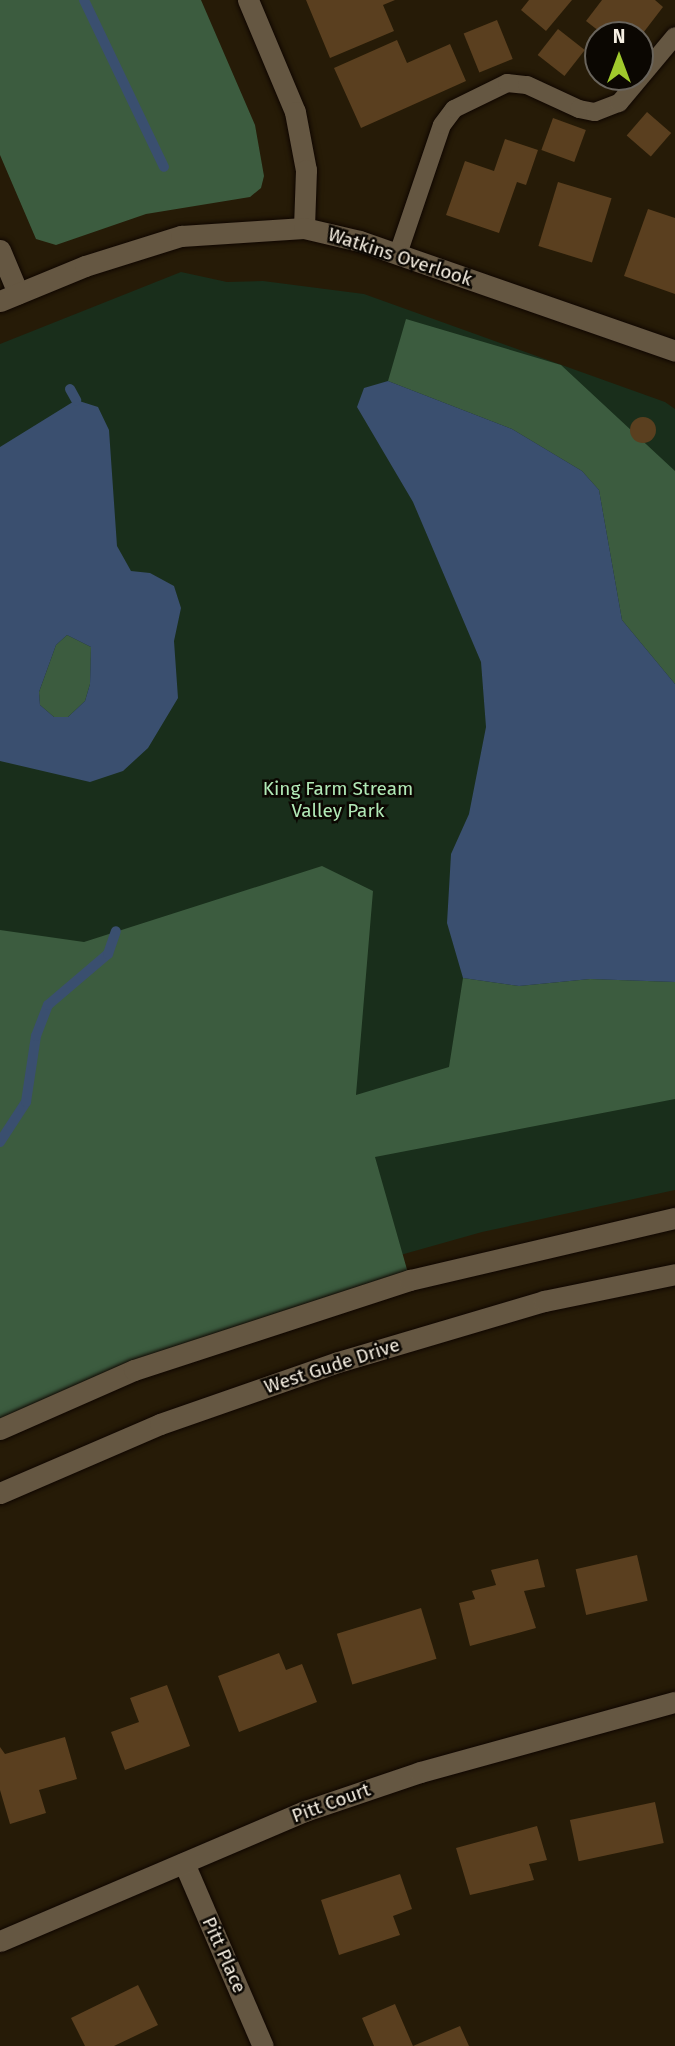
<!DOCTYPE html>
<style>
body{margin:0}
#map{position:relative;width:675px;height:2046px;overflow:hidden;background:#261b07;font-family:"Fira Sans",sans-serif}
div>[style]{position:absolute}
.green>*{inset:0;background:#192e1b}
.forest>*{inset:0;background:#3c5c3f}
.water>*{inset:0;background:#3a4f6f}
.stream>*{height:10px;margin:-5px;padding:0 5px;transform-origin:5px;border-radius:5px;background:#3a4f6f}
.building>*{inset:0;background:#5a3f1f;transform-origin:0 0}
.round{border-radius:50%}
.roads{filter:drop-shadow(0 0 2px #0f0600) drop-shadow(0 0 2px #0f0600)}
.service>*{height:18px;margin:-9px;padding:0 9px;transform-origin:9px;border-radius:9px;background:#655742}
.minor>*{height:21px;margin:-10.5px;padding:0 10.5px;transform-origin:10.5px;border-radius:10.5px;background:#655742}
.secondary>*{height:21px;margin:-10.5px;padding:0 10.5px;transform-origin:10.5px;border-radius:10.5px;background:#655742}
span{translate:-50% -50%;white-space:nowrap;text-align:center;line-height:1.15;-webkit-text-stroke:5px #0b0702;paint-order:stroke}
.street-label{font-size:19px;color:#f6efe2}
.park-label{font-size:19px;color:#b1e9b6}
.north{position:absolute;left:584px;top:21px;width:70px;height:70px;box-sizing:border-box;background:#0b0702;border:2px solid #69645c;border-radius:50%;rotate:0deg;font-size:19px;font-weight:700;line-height:28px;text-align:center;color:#f6efe2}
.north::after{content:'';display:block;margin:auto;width:24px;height:32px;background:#a0c92c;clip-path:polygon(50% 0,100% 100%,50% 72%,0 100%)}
</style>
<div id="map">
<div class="green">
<i style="clip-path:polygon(181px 272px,227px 282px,263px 281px,364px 294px,665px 402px,675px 409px,675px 1190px,482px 1232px,216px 1307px,0 1394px,0 344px)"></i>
</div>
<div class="forest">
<i style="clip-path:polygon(0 0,201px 0,255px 125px,264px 176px,261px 188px,250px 197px,146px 214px,56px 245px,36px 239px,0 155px)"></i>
<i style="clip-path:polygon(406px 319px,561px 365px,675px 471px,675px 684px,622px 620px,599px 490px,582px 471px,512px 429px,388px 381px)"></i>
<i style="clip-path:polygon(67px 635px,91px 647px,90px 684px,85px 701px,68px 717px,54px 717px,40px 705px,39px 692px,56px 645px)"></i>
<i style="clip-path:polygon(322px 866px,373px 891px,356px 1095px,449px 1067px,463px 978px,519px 986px,590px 979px,675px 982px,675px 1099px,375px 1157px,410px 1280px,0 1429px,0 930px,84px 942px)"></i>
</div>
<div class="water">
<i style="clip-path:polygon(388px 381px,512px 429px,582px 471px,599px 490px,622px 620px,675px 684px,675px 982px,590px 979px,519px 986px,463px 978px,447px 923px,451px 854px,469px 814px,486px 727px,481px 662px,413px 502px,357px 407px,364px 388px)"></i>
<i style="clip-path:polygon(evenodd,76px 400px,98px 407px,109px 430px,117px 546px,131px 571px,150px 573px,174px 586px,181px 608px,174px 641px,178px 698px,148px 748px,123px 771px,90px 782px,0 761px,0 447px,76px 400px,67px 635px,91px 647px,90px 684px,85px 701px,68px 717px,54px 717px,40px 705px,39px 692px,56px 645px,67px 635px)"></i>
</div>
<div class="stream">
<i style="left:84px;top:0;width:185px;rotate:64.4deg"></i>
<i style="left:70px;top:389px;width:13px;rotate:61deg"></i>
<i style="left:0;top:1142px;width:48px;rotate:-57deg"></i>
<i style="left:26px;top:1102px;width:67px;rotate:-81.4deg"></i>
<i style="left:36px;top:1036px;width:33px;rotate:-69deg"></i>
<i style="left:48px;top:1005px;width:79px;rotate:-40.4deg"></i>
<i style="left:108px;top:954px;width:24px;rotate:-71deg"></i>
</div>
<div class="building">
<i style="clip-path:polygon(306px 0,395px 0,383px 5px,394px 31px,330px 58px)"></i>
<i style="clip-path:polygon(529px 0,572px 0,546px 31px,521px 10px)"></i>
<i style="clip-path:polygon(602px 0,655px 0,663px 7px,640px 37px,604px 35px,586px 21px)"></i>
<i style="left:497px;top:20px;width:42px;height:36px;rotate:68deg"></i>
<i style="left:558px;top:29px;width:34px;height:33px;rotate:38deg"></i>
<i style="clip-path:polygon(397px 40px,407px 63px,450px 44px,466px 81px,361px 128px,334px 68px)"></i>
<i style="left:647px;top:112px;width:32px;height:31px;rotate:41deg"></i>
<i style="left:553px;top:118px;width:35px;height:34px;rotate:20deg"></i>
<i style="clip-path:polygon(505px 139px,538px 150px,526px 185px,517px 182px,499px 233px,446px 215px,465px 161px,494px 171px)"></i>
<i style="left:558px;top:182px;width:56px;height:67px;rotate:17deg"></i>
<i style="clip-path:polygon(648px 209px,675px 218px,675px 294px,624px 276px)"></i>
<i class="round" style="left:630px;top:417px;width:26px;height:26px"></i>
<i style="left:637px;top:1555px;width:47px;height:63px;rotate:77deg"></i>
<i style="clip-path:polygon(538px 1559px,545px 1587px,524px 1591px,536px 1628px,470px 1646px,459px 1603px,475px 1599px,472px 1591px,496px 1585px,491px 1570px)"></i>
<i style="left:421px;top:1608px;width:53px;height:88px;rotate:73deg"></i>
<i style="clip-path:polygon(279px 1653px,286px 1670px,302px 1664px,317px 1702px,239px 1732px,218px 1676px)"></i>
<i style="clip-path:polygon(167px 1685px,190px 1746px,125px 1770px,111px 1732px,139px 1722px,130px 1698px)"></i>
<i style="clip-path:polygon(65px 1737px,77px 1779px,39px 1790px,46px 1813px,10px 1824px,0 1790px,0 1747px,5px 1754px)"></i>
<i style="left:655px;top:1802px;width:42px;height:87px;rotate:78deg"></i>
<i style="clip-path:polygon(537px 1826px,547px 1860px,529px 1864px,534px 1880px,470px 1895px,456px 1848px)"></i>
<i style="clip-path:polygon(400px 1874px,412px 1909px,393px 1916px,400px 1935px,339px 1955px,321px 1900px)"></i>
<i style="clip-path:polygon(138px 1985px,158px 2025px,114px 2046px,85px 2046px,71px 2018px)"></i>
<i style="clip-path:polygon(395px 2004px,413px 2046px,460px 2026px,469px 2046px,374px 2046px,362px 2018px)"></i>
</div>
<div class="roads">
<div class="service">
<i style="left:398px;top:254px;width:136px;rotate:-71.2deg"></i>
<i style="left:442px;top:125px;width:20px;rotate:-53deg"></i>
<i style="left:454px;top:109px;width:59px;rotate:-26.1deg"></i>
<i style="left:507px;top:83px;width:20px;rotate:6deg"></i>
<i style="left:527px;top:85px;width:57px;rotate:24.8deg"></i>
<i style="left:579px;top:109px;width:16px;rotate:11deg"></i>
<i style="left:595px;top:112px;width:26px;rotate:-21deg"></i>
<i style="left:619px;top:103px;width:87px;rotate:-50.1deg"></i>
</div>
<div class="minor">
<i style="left:248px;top:0;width:121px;rotate:67.2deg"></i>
<i style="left:295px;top:112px;width:59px;rotate:79.3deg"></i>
<i style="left:306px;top:170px;width:58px;rotate:92deg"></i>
<i style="left:0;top:250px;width:47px;rotate:67.3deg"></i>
<i style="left:0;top:301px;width:92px;rotate:-22.4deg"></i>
<i style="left:85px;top:266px;width:101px;rotate:-17.4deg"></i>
<i style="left:181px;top:236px;width:123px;rotate:-3.7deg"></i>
<i style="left:304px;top:228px;width:57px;rotate:13.1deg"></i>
<i style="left:360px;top:241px;width:334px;rotate:19.2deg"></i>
<i style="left:184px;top:1863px;width:199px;rotate:66.7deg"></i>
<i style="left:0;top:1941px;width:332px;rotate:-23.1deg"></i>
<i style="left:305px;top:1811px;width:121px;rotate:-18.7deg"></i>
<i style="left:420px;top:1772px;width:264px;rotate:-15.4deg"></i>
</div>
<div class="secondary">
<i style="left:0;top:1429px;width:146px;rotate:-23.8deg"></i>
<i style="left:134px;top:1370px;width:290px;rotate:-18.1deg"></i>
<i style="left:410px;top:1280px;width:272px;rotate:-13.2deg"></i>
<i style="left:0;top:1493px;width:174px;rotate:-23.3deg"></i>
<i style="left:160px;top:1424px;width:188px;rotate:-19.2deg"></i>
<i style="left:338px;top:1362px;width:215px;rotate:-16.5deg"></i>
<i style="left:544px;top:1301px;width:134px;rotate:-11.6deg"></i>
</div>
</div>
<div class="street-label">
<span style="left:400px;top:257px;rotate:18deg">Watkins Overlook</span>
<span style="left:332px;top:1366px;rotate:-18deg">West Gude Drive</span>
<span style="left:331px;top:1803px;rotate:-20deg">Pitt Court</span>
<span style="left:224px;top:1955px;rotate:66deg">Pitt Place</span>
</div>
<div class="park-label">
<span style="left:338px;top:800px">King Farm Stream<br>Valley Park</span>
</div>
<div class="north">N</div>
</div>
